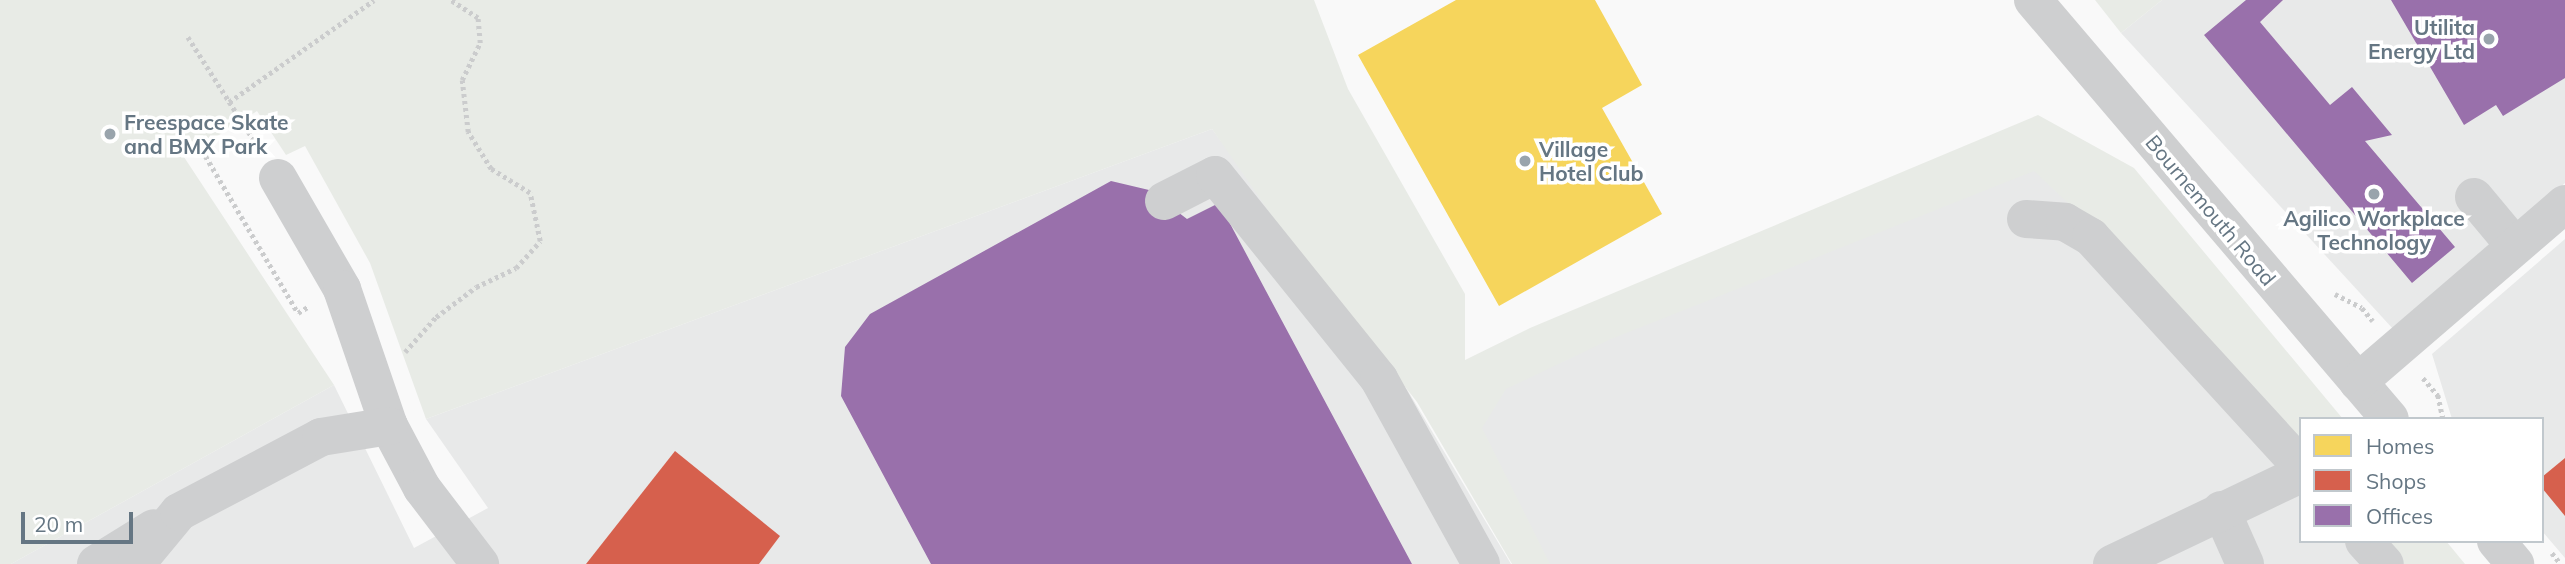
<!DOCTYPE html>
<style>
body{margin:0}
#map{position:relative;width:2565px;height:564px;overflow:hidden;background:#f9f9f9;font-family:Mulish,sans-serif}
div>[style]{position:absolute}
.built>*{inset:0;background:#e8e9e9}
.green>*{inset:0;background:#e8ebe6}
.homes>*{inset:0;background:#f6d55c}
.shops>*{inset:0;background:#d6604d}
.offices>*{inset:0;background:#9970ab}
.path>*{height:4.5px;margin-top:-2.25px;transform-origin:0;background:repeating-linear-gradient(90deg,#cbcccd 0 3.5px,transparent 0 7px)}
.minor>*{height:38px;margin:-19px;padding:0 19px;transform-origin:19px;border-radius:19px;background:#cecfd0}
.dots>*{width:19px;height:19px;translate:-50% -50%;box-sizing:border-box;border:4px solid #fff;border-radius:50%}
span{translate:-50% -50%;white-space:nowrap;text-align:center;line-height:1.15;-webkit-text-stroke:7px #fff;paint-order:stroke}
.poi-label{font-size:21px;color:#657683;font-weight:700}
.right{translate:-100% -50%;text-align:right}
.left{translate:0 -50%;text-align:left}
.street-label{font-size:21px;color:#657683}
.legend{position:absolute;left:2299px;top:417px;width:245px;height:126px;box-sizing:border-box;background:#fff;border:2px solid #c1c8cd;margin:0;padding:9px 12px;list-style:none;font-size:21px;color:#657683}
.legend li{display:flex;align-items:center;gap:14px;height:35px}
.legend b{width:35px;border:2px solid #c1c8cd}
.scale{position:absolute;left:21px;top:512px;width:112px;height:32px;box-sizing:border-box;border:4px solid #657683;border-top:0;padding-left:9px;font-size:21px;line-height:24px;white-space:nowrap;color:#657683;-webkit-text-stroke:5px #fff;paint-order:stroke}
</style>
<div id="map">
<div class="built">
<i style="clip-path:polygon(2162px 0,2565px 0,2565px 183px,2394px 330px,2121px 33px)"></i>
<i style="clip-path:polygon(1212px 129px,1408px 391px,1511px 564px,11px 564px,334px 385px,414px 548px,488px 508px,426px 419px)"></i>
<i style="clip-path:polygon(2064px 151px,2301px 427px,2301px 541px,2399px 541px,2419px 564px,1549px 564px,1452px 374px)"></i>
<i style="clip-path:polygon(2565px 239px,2565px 558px,2542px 531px,2542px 419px,2452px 419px,2432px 354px)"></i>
</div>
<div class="green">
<i style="clip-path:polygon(0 0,1314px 0,1348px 89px,1465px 294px,1465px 360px,1530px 328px,2038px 115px,2134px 168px,2343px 419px,2301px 419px,2301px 450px,2164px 293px,2034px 171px,1611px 339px,1506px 389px,1482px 428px,1550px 564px,1512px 564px,1417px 402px,1284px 233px,1212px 129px,426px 419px,370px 263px,305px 146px,286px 155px,257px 111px,184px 157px,334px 385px,11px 564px,0 564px)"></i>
<i style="clip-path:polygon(2095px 0,2162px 0,2121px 33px)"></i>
<i style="clip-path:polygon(2381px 541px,2446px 541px,2465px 564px,2401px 564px)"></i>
</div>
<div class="homes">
<i style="clip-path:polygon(1456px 0,1595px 0,1642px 85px,1602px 108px,1662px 214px,1499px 306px,1358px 55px)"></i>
</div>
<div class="shops">
<i style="clip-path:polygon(675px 451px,780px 536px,759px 564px,586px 564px)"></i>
<i style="clip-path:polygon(2565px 458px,2565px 516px,2542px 488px,2542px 477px)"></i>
</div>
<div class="offices">
<i style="clip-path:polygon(2246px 0,2283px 0,2260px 22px,2330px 105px,2352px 87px,2392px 135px,2365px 141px,2455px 247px,2412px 283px,2204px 35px)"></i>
<i style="clip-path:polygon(2391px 0,2565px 0,2565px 78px,2503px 116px,2496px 105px,2464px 125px)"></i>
<i style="clip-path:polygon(1111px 181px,1149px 190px,1187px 219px,1219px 203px,1412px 564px,931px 564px,841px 396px,845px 347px,870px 314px)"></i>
</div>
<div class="path">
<i style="left:188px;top:37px;width:132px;rotate:57.4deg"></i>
<i style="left:229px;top:102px;width:177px;rotate:-35.1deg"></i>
<i style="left:195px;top:138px;width:203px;rotate:59.5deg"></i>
<i style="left:298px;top:313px;width:13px;rotate:-32deg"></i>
<i style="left:2335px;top:294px;width:30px;rotate:27deg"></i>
<i style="left:2362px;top:308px;width:17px;rotate:50deg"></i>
<i style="left:405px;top:352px;width:47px;rotate:-48.5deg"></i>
<i style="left:436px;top:317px;width:50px;rotate:-36.9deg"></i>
<i style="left:476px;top:287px;width:44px;rotate:-25.4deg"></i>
<i style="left:516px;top:268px;width:36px;rotate:-48deg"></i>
<i style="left:540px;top:241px;width:49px;rotate:-101.8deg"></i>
<i style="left:530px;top:193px;width:46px;rotate:-148.4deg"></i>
<i style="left:491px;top:169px;width:44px;rotate:-121.9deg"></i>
<i style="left:468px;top:132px;width:52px;rotate:-96.6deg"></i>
<i style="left:462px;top:80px;width:41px;rotate:-64.1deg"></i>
<i style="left:480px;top:43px;width:25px;rotate:-95deg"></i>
<i style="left:478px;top:18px;width:33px;rotate:-147deg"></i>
<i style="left:2423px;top:378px;width:23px;rotate:49deg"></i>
<i style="left:2438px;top:395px;width:25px;rotate:78deg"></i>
<i style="left:2552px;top:553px;width:14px;rotate:51deg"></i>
</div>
<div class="minor">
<i style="left:2033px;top:0;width:550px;rotate:49.57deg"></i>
<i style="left:278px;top:178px;width:128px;rotate:60deg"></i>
<i style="left:342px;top:289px;width:145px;rotate:71.1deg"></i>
<i style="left:389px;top:426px;width:70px;rotate:62deg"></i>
<i style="left:422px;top:488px;width:96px;rotate:52.7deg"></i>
<i style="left:2474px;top:197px;width:64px;rotate:50.1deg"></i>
<i style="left:1164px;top:201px;width:57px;rotate:-27deg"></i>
<i style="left:1215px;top:175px;width:262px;rotate:51.2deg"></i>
<i style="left:1379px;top:379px;width:211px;rotate:61.1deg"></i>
<i style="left:2026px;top:219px;width:39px;rotate:4deg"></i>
<i style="left:2065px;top:222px;width:30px;rotate:30deg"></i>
<i style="left:2091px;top:237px;width:311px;rotate:47.5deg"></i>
<i style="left:2358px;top:382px;width:273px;rotate:-40.7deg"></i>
<i style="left:2221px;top:510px;width:59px;rotate:66deg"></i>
<i style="left:2364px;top:541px;width:31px;rotate:48deg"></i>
<i style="left:2496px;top:541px;width:30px;rotate:50deg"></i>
<i style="left:96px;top:564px;width:68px;rotate:-31.8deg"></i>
<i style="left:136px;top:564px;width:67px;rotate:-50.4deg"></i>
<i style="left:179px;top:512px;width:161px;rotate:-27.8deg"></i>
<i style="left:321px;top:437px;width:69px;rotate:-9.2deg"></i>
<i style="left:2112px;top:564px;width:209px;rotate:-25.5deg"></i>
</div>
<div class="dots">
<i style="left:2489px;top:39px;background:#99a4ac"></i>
<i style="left:110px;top:134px;background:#99a4ac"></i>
<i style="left:1525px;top:161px;background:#99a4ac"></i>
<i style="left:2374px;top:194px;background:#99a4ac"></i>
</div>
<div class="poi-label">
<span class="right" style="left:2475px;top:39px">Utilita<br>Energy Ltd</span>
<span class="left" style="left:124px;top:134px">Freespace Skate<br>and BMX Park</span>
<span class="left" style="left:1539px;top:161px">Village<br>Hotel Club</span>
<span style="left:2374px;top:230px">Agilico Workplace<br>Technology</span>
</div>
<div class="street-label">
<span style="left:2211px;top:210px;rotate:50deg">Bournemouth Road</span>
</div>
<ul class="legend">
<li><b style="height:19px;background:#f6d55c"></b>Homes</li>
<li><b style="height:19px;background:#d6604d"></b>Shops</li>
<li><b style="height:19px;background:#9970ab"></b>Offices</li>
</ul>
<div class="scale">20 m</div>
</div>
